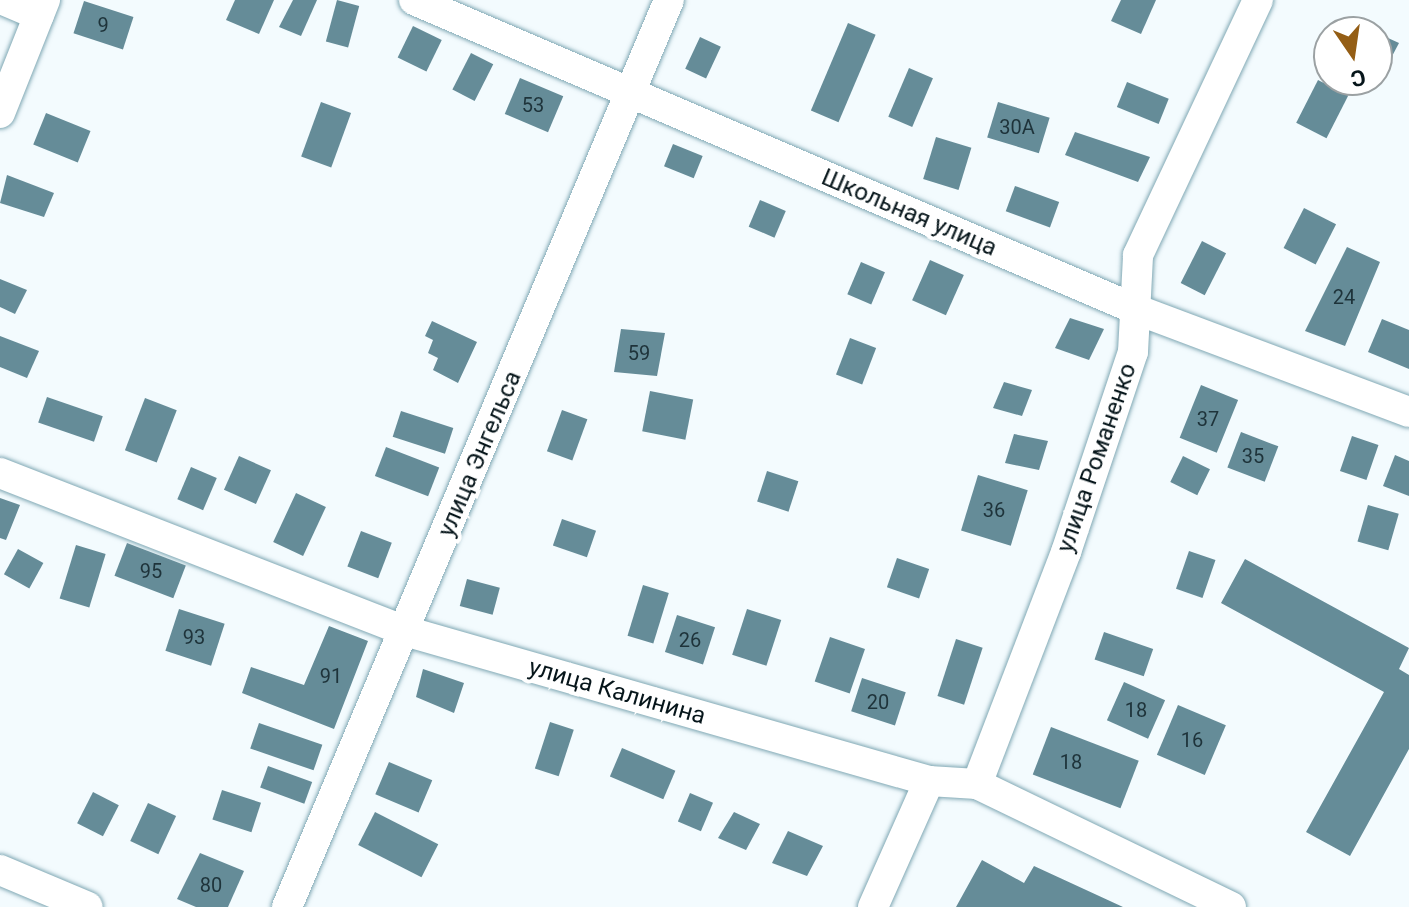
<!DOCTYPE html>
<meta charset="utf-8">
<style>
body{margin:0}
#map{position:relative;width:1409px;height:907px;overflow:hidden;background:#f3fbfe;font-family:Roboto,sans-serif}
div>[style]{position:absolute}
.building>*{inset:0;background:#658c98;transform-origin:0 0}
.roads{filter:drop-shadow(0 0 2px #80a8b4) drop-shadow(0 0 2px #80a8b4)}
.minor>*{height:30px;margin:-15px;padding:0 15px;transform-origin:15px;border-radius:15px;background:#fff}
span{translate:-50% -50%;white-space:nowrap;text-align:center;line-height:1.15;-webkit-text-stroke:8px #fff;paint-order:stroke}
.number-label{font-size:20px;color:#1e333a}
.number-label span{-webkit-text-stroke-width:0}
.street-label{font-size:24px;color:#06151a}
.north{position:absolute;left:1313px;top:16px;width:80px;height:80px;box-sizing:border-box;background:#fff;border:2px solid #9ba1a3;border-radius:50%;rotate:167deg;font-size:22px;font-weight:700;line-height:32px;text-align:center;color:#06151a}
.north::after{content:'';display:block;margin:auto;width:28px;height:36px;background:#945e15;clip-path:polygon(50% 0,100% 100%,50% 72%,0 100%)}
</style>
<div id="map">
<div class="building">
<i style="clip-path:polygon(235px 0,274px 0,259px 34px,226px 20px)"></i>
<i style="clip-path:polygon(293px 0,317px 0,301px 36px,279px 27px)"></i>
<i style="left:337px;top:0;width:23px;height:43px;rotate:15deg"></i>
<i style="clip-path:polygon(1121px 0,1156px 0,1141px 34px,1111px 21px)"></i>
<i style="left:84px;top:1px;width:52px;height:34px;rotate:18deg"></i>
<i style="left:848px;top:23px;width:30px;height:95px;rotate:23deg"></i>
<i style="left:413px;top:26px;width:32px;height:35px;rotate:26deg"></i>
<i style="clip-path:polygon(1377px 33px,1399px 43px,1389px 62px,1377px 57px)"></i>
<i style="left:700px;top:37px;width:23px;height:35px;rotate:25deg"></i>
<i style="left:471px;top:53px;width:25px;height:41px;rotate:27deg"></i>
<i style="left:909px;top:68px;width:26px;height:53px;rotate:23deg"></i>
<i style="left:520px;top:78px;width:47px;height:39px;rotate:23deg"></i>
<i style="left:1318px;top:80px;width:34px;height:48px;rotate:27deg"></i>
<i style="left:1127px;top:82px;width:45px;height:27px;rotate:22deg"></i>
<i style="left:321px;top:102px;width:32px;height:58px;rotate:20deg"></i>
<i style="left:998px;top:102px;width:54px;height:37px;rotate:17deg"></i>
<i style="left:46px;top:113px;width:48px;height:34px;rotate:22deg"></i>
<i style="clip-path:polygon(1075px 132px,1150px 157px,1138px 182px,1065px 155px)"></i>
<i style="left:936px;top:137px;width:37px;height:44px;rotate:17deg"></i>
<i style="left:673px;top:144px;width:32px;height:24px;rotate:22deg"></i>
<i style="clip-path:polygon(7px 175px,54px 193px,44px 217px,0 203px)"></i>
<i style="left:1015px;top:186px;width:47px;height:27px;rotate:20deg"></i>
<i style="left:760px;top:200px;width:28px;height:29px;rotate:23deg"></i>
<i style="left:1304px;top:208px;width:36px;height:45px;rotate:27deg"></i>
<i style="left:1202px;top:241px;width:27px;height:47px;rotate:27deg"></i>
<i style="clip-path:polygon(1347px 247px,1380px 262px,1345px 346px,1305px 331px)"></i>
<i style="left:930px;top:260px;width:37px;height:44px;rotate:24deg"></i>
<i style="left:861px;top:262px;width:26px;height:35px;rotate:23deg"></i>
<i style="clip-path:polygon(0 279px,27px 290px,15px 314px,0 307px)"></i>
<i style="clip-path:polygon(1070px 318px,1104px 329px,1089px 360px,1055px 348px)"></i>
<i style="clip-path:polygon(1382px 319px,1409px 330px,1409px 369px,1368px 352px)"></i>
<i style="clip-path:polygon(432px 321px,477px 342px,458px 383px,433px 370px,438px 358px,428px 353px,433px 340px,425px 336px)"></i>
<i style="clip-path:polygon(621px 329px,665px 333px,657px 376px,614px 372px)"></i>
<i style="clip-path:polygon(0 336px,39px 351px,27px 378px,0 367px)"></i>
<i style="left:850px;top:338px;width:28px;height:39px;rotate:21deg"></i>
<i style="clip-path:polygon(1004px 382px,1032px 390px,1022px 416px,993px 408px)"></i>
<i style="left:1201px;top:385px;width:40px;height:57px;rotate:22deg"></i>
<i style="left:650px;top:391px;width:44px;height:41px;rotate:11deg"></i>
<i style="left:47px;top:397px;width:59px;height:27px;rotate:19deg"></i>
<i style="left:145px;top:398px;width:34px;height:56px;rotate:21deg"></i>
<i style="left:562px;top:410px;width:27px;height:44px;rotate:20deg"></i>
<i style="left:401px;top:411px;width:55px;height:27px;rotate:18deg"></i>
<i style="left:1241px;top:432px;width:40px;height:38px;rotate:21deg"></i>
<i style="clip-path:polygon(1014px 434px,1048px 441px,1039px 470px,1005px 463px)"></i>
<i style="left:1352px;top:436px;width:28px;height:37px;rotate:19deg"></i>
<i style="left:386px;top:447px;width:57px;height:31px;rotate:21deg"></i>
<i style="clip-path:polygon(1395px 455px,1409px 461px,1409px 496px,1383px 486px)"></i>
<i style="left:239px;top:456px;width:35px;height:37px;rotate:24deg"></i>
<i style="left:1183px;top:456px;width:30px;height:29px;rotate:26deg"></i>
<i style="left:191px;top:467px;width:28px;height:35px;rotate:23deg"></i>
<i style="left:767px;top:471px;width:33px;height:32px;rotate:18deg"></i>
<i style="left:978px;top:475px;width:52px;height:58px;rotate:17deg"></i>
<i style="left:296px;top:493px;width:33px;height:54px;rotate:25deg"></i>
<i style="clip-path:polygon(0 498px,20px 505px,6px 540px,0 538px)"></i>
<i style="left:1368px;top:505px;width:32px;height:38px;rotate:16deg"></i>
<i style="left:562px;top:519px;width:36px;height:28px;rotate:19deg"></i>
<i style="left:361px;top:531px;width:33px;height:38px;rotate:21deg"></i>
<i style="left:127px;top:543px;width:63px;height:35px;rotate:21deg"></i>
<i style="left:76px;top:545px;width:31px;height:56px;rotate:17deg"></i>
<i style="left:18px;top:549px;width:29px;height:29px;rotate:29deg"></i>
<i style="left:1189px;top:551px;width:28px;height:40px;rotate:19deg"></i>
<i style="left:897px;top:558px;width:34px;height:31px;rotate:19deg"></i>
<i style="clip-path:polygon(1245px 559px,1409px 648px,1399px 669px,1409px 675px,1409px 749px,1350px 856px,1306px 832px,1384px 692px,1221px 603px)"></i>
<i style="left:467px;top:579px;width:34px;height:28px;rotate:15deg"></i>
<i style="left:643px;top:585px;width:27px;height:53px;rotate:17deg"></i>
<i style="left:179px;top:609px;width:48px;height:44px;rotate:18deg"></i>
<i style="left:747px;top:609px;width:36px;height:48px;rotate:18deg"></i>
<i style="left:677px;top:615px;width:40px;height:39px;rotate:18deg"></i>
<i style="clip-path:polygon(329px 626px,368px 641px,334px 729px,242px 693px,251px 667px,304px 685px)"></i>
<i style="left:1104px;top:632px;width:52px;height:29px;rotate:19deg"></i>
<i style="left:830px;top:637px;width:37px;height:47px;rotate:19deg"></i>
<i style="left:956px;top:639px;width:28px;height:60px;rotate:18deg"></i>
<i style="clip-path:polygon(423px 669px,464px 683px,454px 713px,416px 697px)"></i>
<i style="left:862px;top:678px;width:46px;height:35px;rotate:18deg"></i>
<i style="left:1124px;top:682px;width:45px;height:42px;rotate:24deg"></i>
<i style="left:1178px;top:705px;width:52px;height:54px;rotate:23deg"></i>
<i style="left:550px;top:722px;width:25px;height:49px;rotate:18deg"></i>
<i style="left:259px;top:723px;width:67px;height:27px;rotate:19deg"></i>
<i style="left:1051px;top:727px;width:94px;height:51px;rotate:21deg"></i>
<i style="left:622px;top:748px;width:58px;height:31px;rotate:23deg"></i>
<i style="left:389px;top:762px;width:47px;height:35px;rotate:23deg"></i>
<i style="left:268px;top:766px;width:47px;height:23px;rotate:20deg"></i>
<i style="left:222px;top:790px;width:41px;height:31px;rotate:18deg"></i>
<i style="left:93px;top:792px;width:29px;height:35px;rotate:27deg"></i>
<i style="left:690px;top:793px;width:25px;height:31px;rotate:23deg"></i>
<i style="left:148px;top:803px;width:31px;height:42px;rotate:25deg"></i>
<i style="left:375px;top:812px;width:71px;height:37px;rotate:27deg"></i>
<i style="clip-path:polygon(734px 812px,760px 824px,746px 850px,718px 838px)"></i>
<i style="clip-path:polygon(788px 831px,823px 846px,807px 876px,772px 863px)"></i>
<i style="clip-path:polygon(200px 853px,244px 871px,228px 907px,196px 907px,177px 899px)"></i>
<i style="clip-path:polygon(982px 860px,1024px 883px,1034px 866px,1123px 907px,956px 907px)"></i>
</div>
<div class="roads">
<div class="minor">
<i style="left:3px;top:0;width:39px;rotate:23deg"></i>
<i style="left:414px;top:0;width:784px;rotate:23.2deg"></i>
<i style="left:1135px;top:309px;width:293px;rotate:20.6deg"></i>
<i style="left:0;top:113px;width:122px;rotate:-68.3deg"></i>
<i style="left:0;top:473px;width:435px;rotate:21.3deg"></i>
<i style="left:405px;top:631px;width:545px;rotate:15.97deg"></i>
<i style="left:929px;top:781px;width:48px;rotate:3.6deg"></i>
<i style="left:977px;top:784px;width:282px;rotate:25.8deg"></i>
<i style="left:977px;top:784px;width:248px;rotate:-69deg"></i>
<i style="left:1066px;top:552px;width:211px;rotate:-71.5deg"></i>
<i style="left:1133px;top:352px;width:97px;rotate:-87deg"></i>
<i style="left:1138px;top:255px;width:282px;rotate:-64.8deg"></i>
<i style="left:0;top:870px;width:95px;rotate:22.8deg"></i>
<i style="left:287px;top:907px;width:984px;rotate:-67.16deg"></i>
<i style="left:873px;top:907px;width:138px;rotate:-66deg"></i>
</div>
</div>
<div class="number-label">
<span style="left:103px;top:25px">9</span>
<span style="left:533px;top:105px">53</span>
<span style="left:1017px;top:127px">30А</span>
<span style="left:1344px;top:297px">24</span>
<span style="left:639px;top:353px">59</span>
<span style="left:1208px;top:419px">37</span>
<span style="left:1253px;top:456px">35</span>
<span style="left:994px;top:510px">36</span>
<span style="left:151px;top:571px">95</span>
<span style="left:194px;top:637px">93</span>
<span style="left:690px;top:640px">26</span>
<span style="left:331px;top:676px">91</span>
<span style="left:878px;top:702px">20</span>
<span style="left:1136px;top:710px">18</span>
<span style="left:1192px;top:740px">16</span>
<span style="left:1071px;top:762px">18</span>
<span style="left:211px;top:885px">80</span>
</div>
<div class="street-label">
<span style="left:909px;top:213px;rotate:23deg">Школьная улица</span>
<span style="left:480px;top:454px;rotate:-67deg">улица Энгельса</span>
<span style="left:1097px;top:458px;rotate:-71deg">улица Романенко</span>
<span style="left:617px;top:692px;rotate:16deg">улица Калинина</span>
</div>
<div class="north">С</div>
</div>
